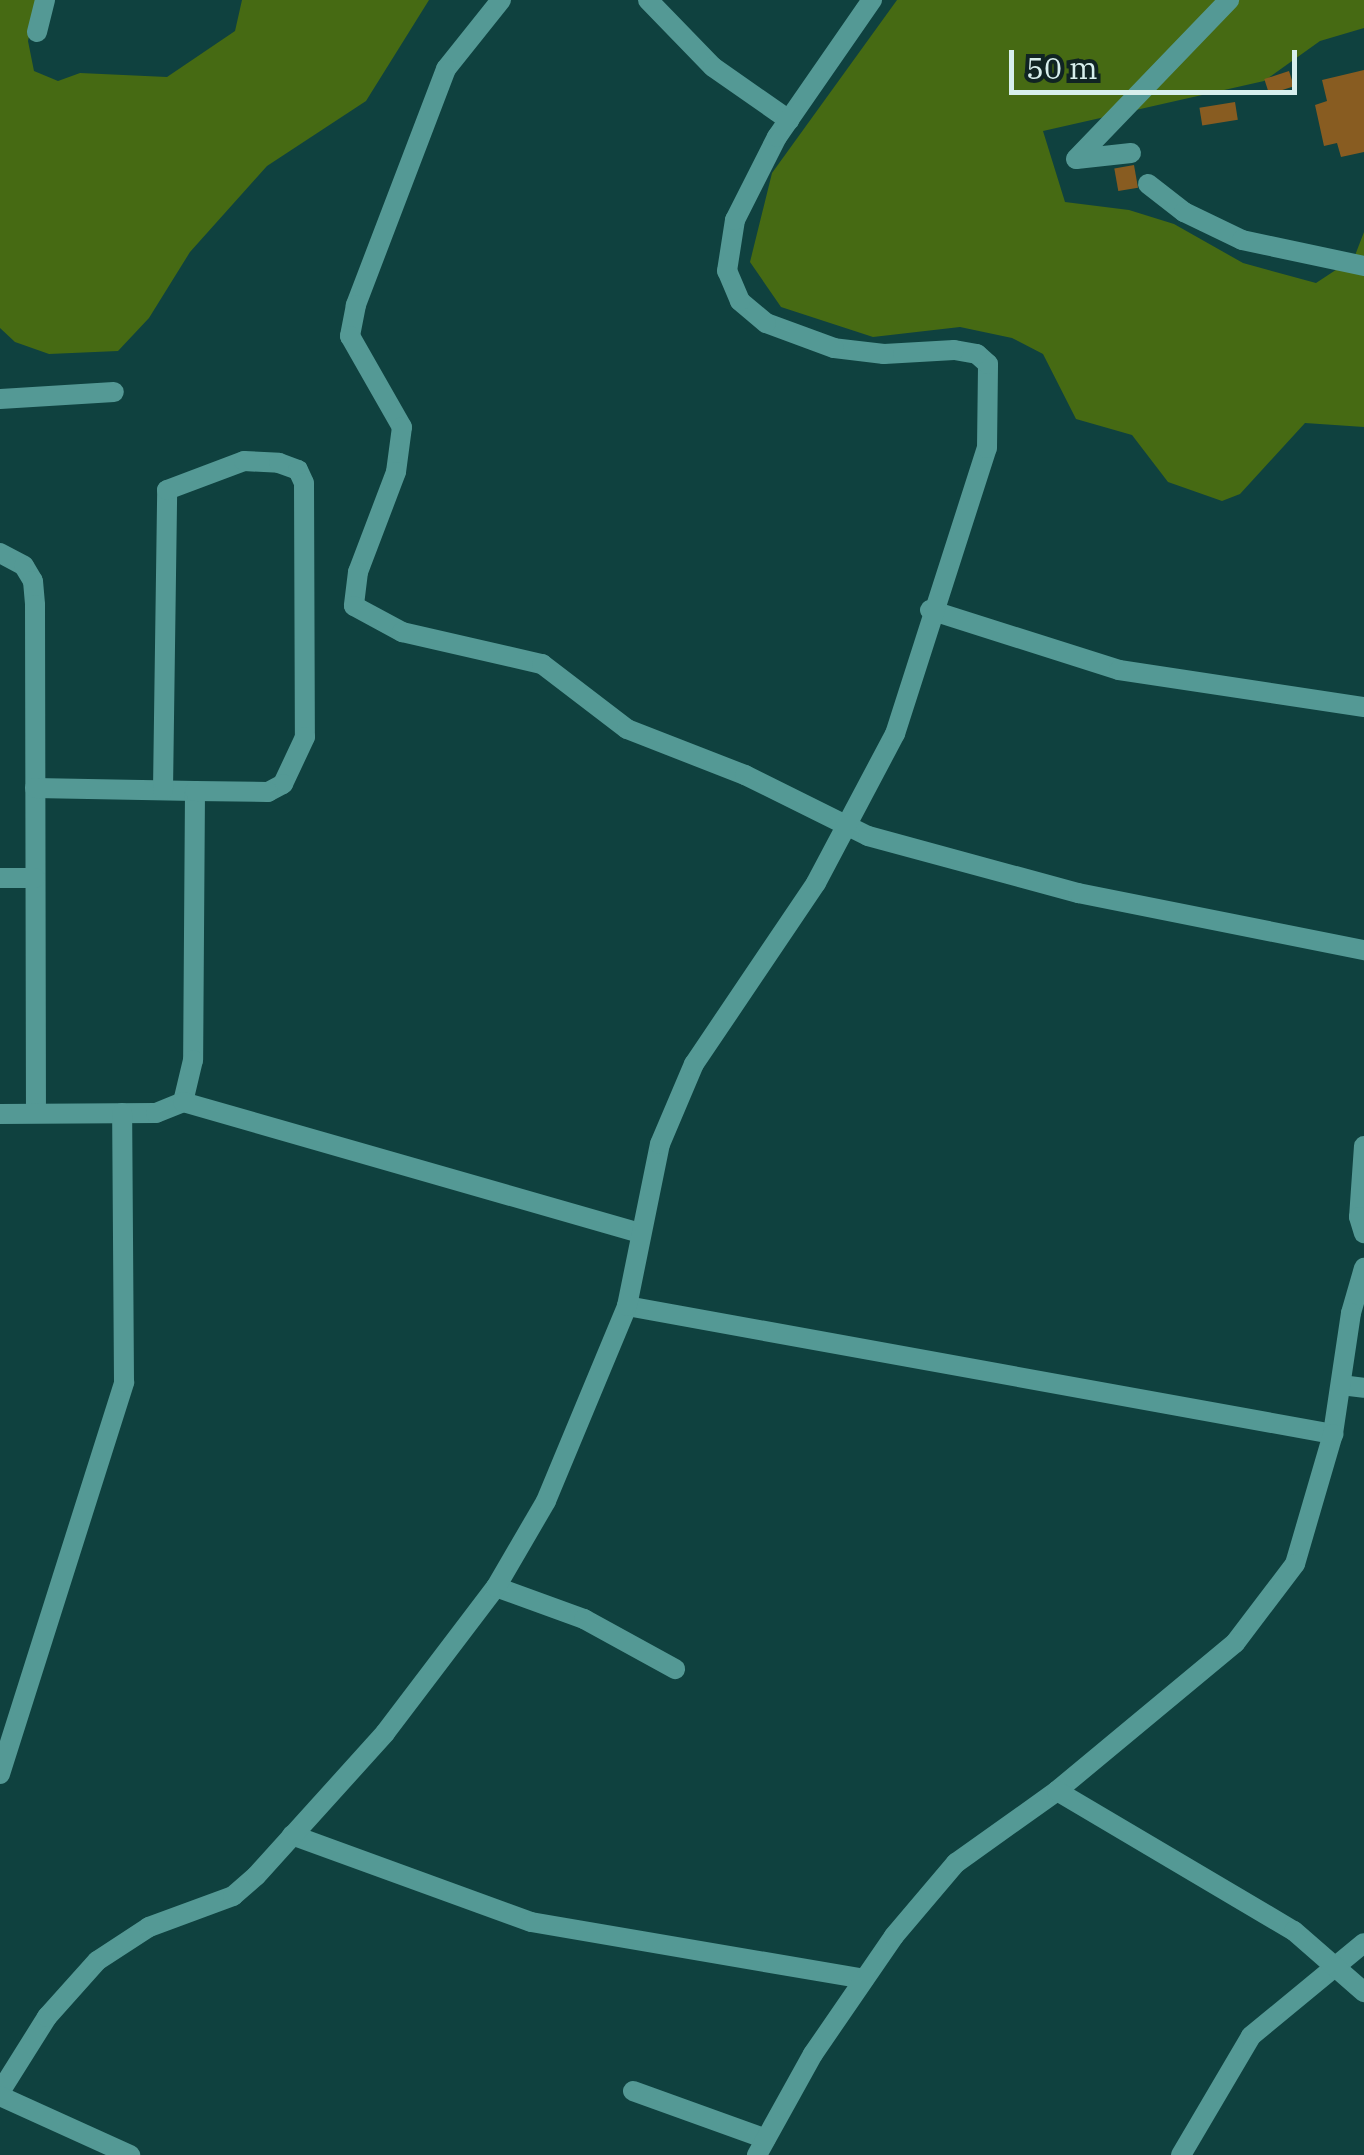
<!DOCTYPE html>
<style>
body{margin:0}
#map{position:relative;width:1364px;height:2155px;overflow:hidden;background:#0f413f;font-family:"IBM Plex Serif",serif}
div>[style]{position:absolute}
.green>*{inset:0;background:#466a13}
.building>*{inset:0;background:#885c21;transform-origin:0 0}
.service>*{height:20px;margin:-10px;padding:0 10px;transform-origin:10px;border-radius:10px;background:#549995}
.minor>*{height:20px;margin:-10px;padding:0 10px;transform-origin:10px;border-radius:10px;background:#549995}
.tertiary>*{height:20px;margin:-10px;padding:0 10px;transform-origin:10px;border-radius:10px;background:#549995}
span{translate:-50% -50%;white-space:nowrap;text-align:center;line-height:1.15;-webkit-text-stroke:9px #102423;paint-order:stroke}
.scale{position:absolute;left:1009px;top:50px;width:288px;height:45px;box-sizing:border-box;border:5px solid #d7efed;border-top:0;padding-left:12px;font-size:30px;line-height:35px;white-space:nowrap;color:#d7efed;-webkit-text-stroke:8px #102423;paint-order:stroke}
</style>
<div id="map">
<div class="green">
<i style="clip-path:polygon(0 0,37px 0,28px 41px,34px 71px,58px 81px,80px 73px,167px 77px,235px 31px,242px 0,429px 0,366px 101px,267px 166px,190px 252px,149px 318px,118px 351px,49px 354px,15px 342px,0 328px)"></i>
<i style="clip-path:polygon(897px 0,1364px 0,1364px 28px,1320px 41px,1264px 81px,1043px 131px,1065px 202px,1129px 210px,1174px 224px,1243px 263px,1316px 283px,1354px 258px,1364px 232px,1364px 427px,1305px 423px,1240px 494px,1222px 501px,1168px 482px,1132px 435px,1076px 419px,1043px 354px,1012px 338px,960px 327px,873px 337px,781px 307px,750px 262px,772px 173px)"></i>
</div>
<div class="building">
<i style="clip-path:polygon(1364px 70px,1364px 152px,1341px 157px,1337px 143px,1324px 146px,1315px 105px,1327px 101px,1322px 80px)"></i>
<i style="left:1289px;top:71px;width:16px;height:26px;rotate:72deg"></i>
<i style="left:1235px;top:102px;width:18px;height:36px;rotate:81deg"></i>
<i style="left:1134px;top:165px;width:23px;height:20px;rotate:80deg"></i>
</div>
<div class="service">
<i style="left:1131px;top:153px;width:55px;rotate:173.8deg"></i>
<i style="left:1076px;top:159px;width:221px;rotate:-46.1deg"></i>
<i style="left:1148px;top:184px;width:46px;rotate:37.9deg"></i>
<i style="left:1184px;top:212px;width:64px;rotate:25.8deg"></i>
<i style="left:1242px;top:240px;width:125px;rotate:12deg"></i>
</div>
<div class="minor">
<i style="left:501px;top:0;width:88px;rotate:128.6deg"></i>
<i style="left:446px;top:69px;width:253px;rotate:110.9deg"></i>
<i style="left:356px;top:305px;width:32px;rotate:101deg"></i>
<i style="left:350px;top:336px;width:105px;rotate:60.3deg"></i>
<i style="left:402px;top:427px;width:45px;rotate:97.6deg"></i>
<i style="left:396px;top:472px;width:107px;rotate:110.8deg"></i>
<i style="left:358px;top:572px;width:34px;rotate:97deg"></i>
<i style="left:354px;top:606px;width:55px;rotate:28.4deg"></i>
<i style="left:402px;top:632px;width:144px;rotate:12.9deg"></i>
<i style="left:542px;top:664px;width:107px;rotate:37.4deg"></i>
<i style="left:627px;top:729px;width:127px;rotate:21.3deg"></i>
<i style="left:745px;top:775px;width:137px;rotate:26.4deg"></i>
<i style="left:868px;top:836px;width:218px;rotate:15.2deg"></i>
<i style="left:1078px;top:893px;width:292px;rotate:11.3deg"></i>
<i style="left:648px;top:0;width:93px;rotate:45.9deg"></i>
<i style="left:713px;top:67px;width:93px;rotate:34.9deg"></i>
<i style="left:37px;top:32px;width:33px;rotate:-76deg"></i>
<i style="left:0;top:399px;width:114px;rotate:-3.5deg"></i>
<i style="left:0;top:553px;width:27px;rotate:28deg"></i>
<i style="left:24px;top:566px;width:17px;rotate:59deg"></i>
<i style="left:33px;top:581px;width:24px;rotate:85deg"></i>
<i style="left:35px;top:605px;width:508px;rotate:89.89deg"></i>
<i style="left:930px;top:610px;width:198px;rotate:17.6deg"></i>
<i style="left:1119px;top:670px;width:248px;rotate:8.6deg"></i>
<i style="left:35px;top:788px;width:160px;rotate:1.1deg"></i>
<i style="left:195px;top:791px;width:269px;rotate:90.4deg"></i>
<i style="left:193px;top:1060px;width:43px;rotate:103.4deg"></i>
<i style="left:163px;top:790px;width:300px;rotate:-89.2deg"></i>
<i style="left:167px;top:490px;width:82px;rotate:-20.6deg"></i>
<i style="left:244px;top:461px;width:35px;rotate:3deg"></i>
<i style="left:279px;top:463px;width:20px;rotate:20deg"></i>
<i style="left:298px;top:470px;width:14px;rotate:65deg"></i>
<i style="left:304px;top:483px;width:254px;rotate:89.8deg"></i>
<i style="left:305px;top:737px;width:52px;rotate:115.1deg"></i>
<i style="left:283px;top:784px;width:17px;rotate:152deg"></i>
<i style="left:268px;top:792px;width:73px;rotate:-179.2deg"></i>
<i style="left:0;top:878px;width:35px"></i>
<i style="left:0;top:1114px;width:156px;rotate:-0.4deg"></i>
<i style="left:156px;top:1113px;width:29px;rotate:-22deg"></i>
<i style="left:183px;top:1102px;width:474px;rotate:16deg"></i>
<i style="left:1364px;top:1146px;width:71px;rotate:94deg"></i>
<i style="left:1359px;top:1217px;width:17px;rotate:73deg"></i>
<i style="left:627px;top:1306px;width:718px;rotate:10.28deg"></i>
<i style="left:1351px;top:1313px;width:47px;rotate:-73.9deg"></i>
<i style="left:1341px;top:1385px;width:23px;rotate:7deg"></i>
<i style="left:496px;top:1587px;width:94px;rotate:20deg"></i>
<i style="left:584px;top:1619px;width:104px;rotate:28.8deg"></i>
<i style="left:0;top:1774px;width:411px;rotate:-72.4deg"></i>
<i style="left:124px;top:1382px;width:269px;rotate:-90.4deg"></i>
<i style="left:292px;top:1835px;width:254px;rotate:20deg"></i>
<i style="left:531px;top:1922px;width:338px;rotate:9.7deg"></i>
<i style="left:633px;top:2091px;width:141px;rotate:19.8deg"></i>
<i style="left:0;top:2092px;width:89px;rotate:-57.9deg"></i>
<i style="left:47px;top:2017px;width:75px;rotate:-48.2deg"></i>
<i style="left:97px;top:1961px;width:62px;rotate:-33.2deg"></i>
<i style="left:149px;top:1927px;width:90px;rotate:-20.3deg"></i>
<i style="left:233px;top:1896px;width:30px;rotate:-41deg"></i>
<i style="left:256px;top:1876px;width:193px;rotate:-47.9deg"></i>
<i style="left:385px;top:1733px;width:183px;rotate:-52.8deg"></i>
<i style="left:496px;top:1587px;width:99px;rotate:-59.8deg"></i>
<i style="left:546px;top:1501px;width:211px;rotate:-67.4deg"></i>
<i style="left:627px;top:1306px;width:165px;rotate:-78.5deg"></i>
<i style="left:660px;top:1144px;width:87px;rotate:-67deg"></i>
<i style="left:694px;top:1064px;width:218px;rotate:-56deg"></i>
<i style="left:816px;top:883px;width:169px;rotate:-62.1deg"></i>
<i style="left:895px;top:734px;width:300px;rotate:-72.2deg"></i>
<i style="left:987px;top:448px;width:84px;rotate:-89.3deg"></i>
<i style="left:988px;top:364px;width:15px;rotate:-138deg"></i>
<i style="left:977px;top:354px;width:23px;rotate:-170deg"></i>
<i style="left:954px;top:350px;width:70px;rotate:176.7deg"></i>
<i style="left:884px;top:354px;width:50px;rotate:-173.2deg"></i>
<i style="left:834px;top:348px;width:72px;rotate:-159.8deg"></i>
<i style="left:766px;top:323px;width:34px;rotate:-140deg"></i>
<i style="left:740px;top:301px;width:33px;rotate:-113deg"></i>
<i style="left:727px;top:271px;width:52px;rotate:-81.1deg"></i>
<i style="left:735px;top:220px;width:93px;rotate:-63.2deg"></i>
<i style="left:777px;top:137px;width:167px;rotate:-55.3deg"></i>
<i style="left:0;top:2096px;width:143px;rotate:24.4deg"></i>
<i style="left:757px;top:2155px;width:115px;rotate:-61deg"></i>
<i style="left:813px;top:2054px;width:143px;rotate:-55.5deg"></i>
<i style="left:894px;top:1936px;width:96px;rotate:-49.7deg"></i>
<i style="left:956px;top:1863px;width:124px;rotate:-35.5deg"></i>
<i style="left:1181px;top:2155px;width:138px;rotate:-59.5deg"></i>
<i style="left:1251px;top:2036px;width:146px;rotate:-39.5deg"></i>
</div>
<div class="tertiary">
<i style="left:1351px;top:1313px;width:122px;rotate:98.5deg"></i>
<i style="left:1333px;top:1434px;width:135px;rotate:106.3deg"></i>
<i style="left:1295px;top:1564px;width:99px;rotate:127.2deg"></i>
<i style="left:1235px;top:1643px;width:231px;rotate:140.3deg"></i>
<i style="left:1057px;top:1791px;width:275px;rotate:30.6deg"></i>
<i style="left:1294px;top:1931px;width:93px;rotate:41.1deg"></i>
</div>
<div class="scale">50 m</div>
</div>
